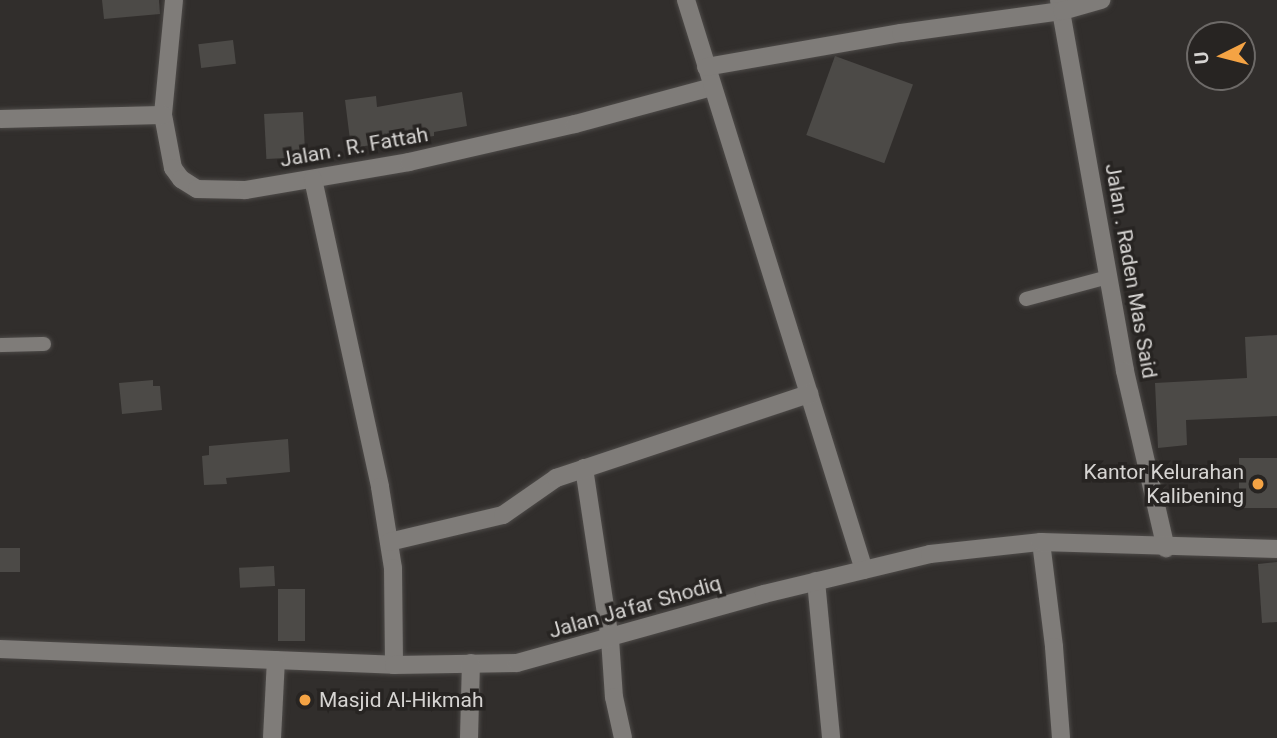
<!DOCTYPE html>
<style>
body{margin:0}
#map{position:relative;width:1277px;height:738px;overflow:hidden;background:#312e2c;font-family:Roboto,sans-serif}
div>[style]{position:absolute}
.building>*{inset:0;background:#4c4a47;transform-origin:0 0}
.roads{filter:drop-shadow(0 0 2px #4e4b49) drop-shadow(0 0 2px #4e4b49)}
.service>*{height:14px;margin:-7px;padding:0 7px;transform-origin:7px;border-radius:7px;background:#7f7c79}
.minor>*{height:18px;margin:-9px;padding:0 9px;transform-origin:9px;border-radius:9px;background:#7f7c79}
.dots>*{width:19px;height:19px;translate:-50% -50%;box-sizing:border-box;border:4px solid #272422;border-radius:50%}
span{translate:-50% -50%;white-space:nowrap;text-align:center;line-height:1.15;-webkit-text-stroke:7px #272422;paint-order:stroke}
.street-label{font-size:21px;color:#d6d4d2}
.poi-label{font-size:21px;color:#d6d4d2}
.right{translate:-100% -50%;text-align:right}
.left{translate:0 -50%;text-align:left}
.north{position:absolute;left:1186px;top:21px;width:70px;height:70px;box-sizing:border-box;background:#272422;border:2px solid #6d6a68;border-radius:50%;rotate:264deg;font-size:19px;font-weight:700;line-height:28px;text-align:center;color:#d6d4d2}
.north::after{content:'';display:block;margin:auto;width:24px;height:32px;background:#f4a344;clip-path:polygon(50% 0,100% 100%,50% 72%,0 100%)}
</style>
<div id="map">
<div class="building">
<i style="clip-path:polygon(102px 0,159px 0,160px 14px,104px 19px)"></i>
<i style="left:233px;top:40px;width:24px;height:35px;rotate:83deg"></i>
<i style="left:835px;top:56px;width:83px;height:84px;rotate:20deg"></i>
<i style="clip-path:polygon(462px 92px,467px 126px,434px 132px,434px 136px,351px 148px,345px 100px,376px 96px,377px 107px)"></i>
<i style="left:303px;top:112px;width:45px;height:39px;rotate:87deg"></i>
<i style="clip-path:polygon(1277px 335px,1277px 416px,1186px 420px,1187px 445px,1158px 448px,1155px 383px,1247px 378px,1245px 337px)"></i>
<i style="clip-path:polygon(153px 380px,153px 386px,160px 386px,162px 410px,122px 414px,119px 383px)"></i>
<i style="clip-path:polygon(288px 439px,290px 472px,226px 478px,227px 484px,204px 485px,202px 456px,209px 455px,209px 446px)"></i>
<i style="left:1277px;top:458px;width:50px;height:38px;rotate:90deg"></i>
<i style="left:20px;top:548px;width:24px;height:20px;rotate:90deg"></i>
<i style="clip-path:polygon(1277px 562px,1277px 622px,1262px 623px,1258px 564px)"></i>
<i style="left:274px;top:566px;width:20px;height:35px;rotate:87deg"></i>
<i style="left:278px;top:589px;width:27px;height:52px"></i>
</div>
<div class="roads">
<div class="service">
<i style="left:1026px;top:299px;width:85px;rotate:-15deg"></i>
<i style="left:0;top:345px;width:44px;rotate:-1.3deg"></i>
</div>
<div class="minor">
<i style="left:174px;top:0;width:116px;rotate:95.5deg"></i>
<i style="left:163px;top:115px;width:54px;rotate:79.3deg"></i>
<i style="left:173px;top:168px;width:14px;rotate:54deg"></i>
<i style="left:181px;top:179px;width:19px;rotate:32deg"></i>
<i style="left:197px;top:189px;width:48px;rotate:1.2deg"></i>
<i style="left:245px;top:190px;width:166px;rotate:-9.7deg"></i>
<i style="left:409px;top:162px;width:170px;rotate:-12.9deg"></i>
<i style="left:575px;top:124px;width:142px;rotate:-15.1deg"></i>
<i style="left:686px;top:0;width:597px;rotate:72.66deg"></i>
<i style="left:1059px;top:0;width:377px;rotate:79.9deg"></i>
<i style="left:1125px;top:371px;width:182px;rotate:77deg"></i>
<i style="left:706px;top:67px;width:198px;rotate:-9.9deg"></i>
<i style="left:901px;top:33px;width:162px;rotate:-7.8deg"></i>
<i style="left:1062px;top:11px;width:41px;rotate:-15.8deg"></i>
<i style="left:0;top:119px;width:163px;rotate:-1.4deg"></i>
<i style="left:313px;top:179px;width:315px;rotate:77.7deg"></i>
<i style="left:380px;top:487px;width:82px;rotate:80.9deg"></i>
<i style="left:393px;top:568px;width:97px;rotate:89.4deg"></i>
<i style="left:584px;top:468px;width:173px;rotate:81.4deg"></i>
<i style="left:610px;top:639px;width:58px;rotate:86.1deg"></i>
<i style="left:614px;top:697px;width:42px;rotate:77.6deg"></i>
<i style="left:389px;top:542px;width:117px;rotate:-13.3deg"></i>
<i style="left:503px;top:515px;width:65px;rotate:-34.9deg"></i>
<i style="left:556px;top:478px;width:267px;rotate:-18.4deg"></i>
<i style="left:1041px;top:542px;width:106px;rotate:82.9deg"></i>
<i style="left:1054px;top:647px;width:91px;rotate:85.6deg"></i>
<i style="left:816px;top:581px;width:158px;rotate:84.5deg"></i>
<i style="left:0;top:649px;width:394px;rotate:2.3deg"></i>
<i style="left:394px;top:665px;width:123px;rotate:-0.9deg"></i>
<i style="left:517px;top:663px;width:256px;rotate:-15.6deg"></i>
<i style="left:764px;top:594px;width:171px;rotate:-13.5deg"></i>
<i style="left:930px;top:554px;width:112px;rotate:-6.2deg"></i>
<i style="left:1041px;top:542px;width:236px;rotate:1.7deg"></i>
<i style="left:272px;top:738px;width:78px;rotate:-87.1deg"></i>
<i style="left:469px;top:738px;width:75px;rotate:-88.5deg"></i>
</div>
</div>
<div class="dots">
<i style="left:1258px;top:484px;background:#f4a344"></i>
<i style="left:305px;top:700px;background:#f4a344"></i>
</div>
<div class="street-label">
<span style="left:354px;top:147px;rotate:-10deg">Jalan . R. Fattah</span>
<span style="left:1131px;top:271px;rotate:80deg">Jalan . Raden Mas Said</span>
<span style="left:635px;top:607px;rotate:-16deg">Jalan Ja'far Shodiq</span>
</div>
<div class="poi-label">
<span class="right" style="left:1244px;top:484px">Kantor Kelurahan<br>Kalibening</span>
<span class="left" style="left:319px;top:700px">Masjid Al-Hikmah</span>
</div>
<div class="north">U</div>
</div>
